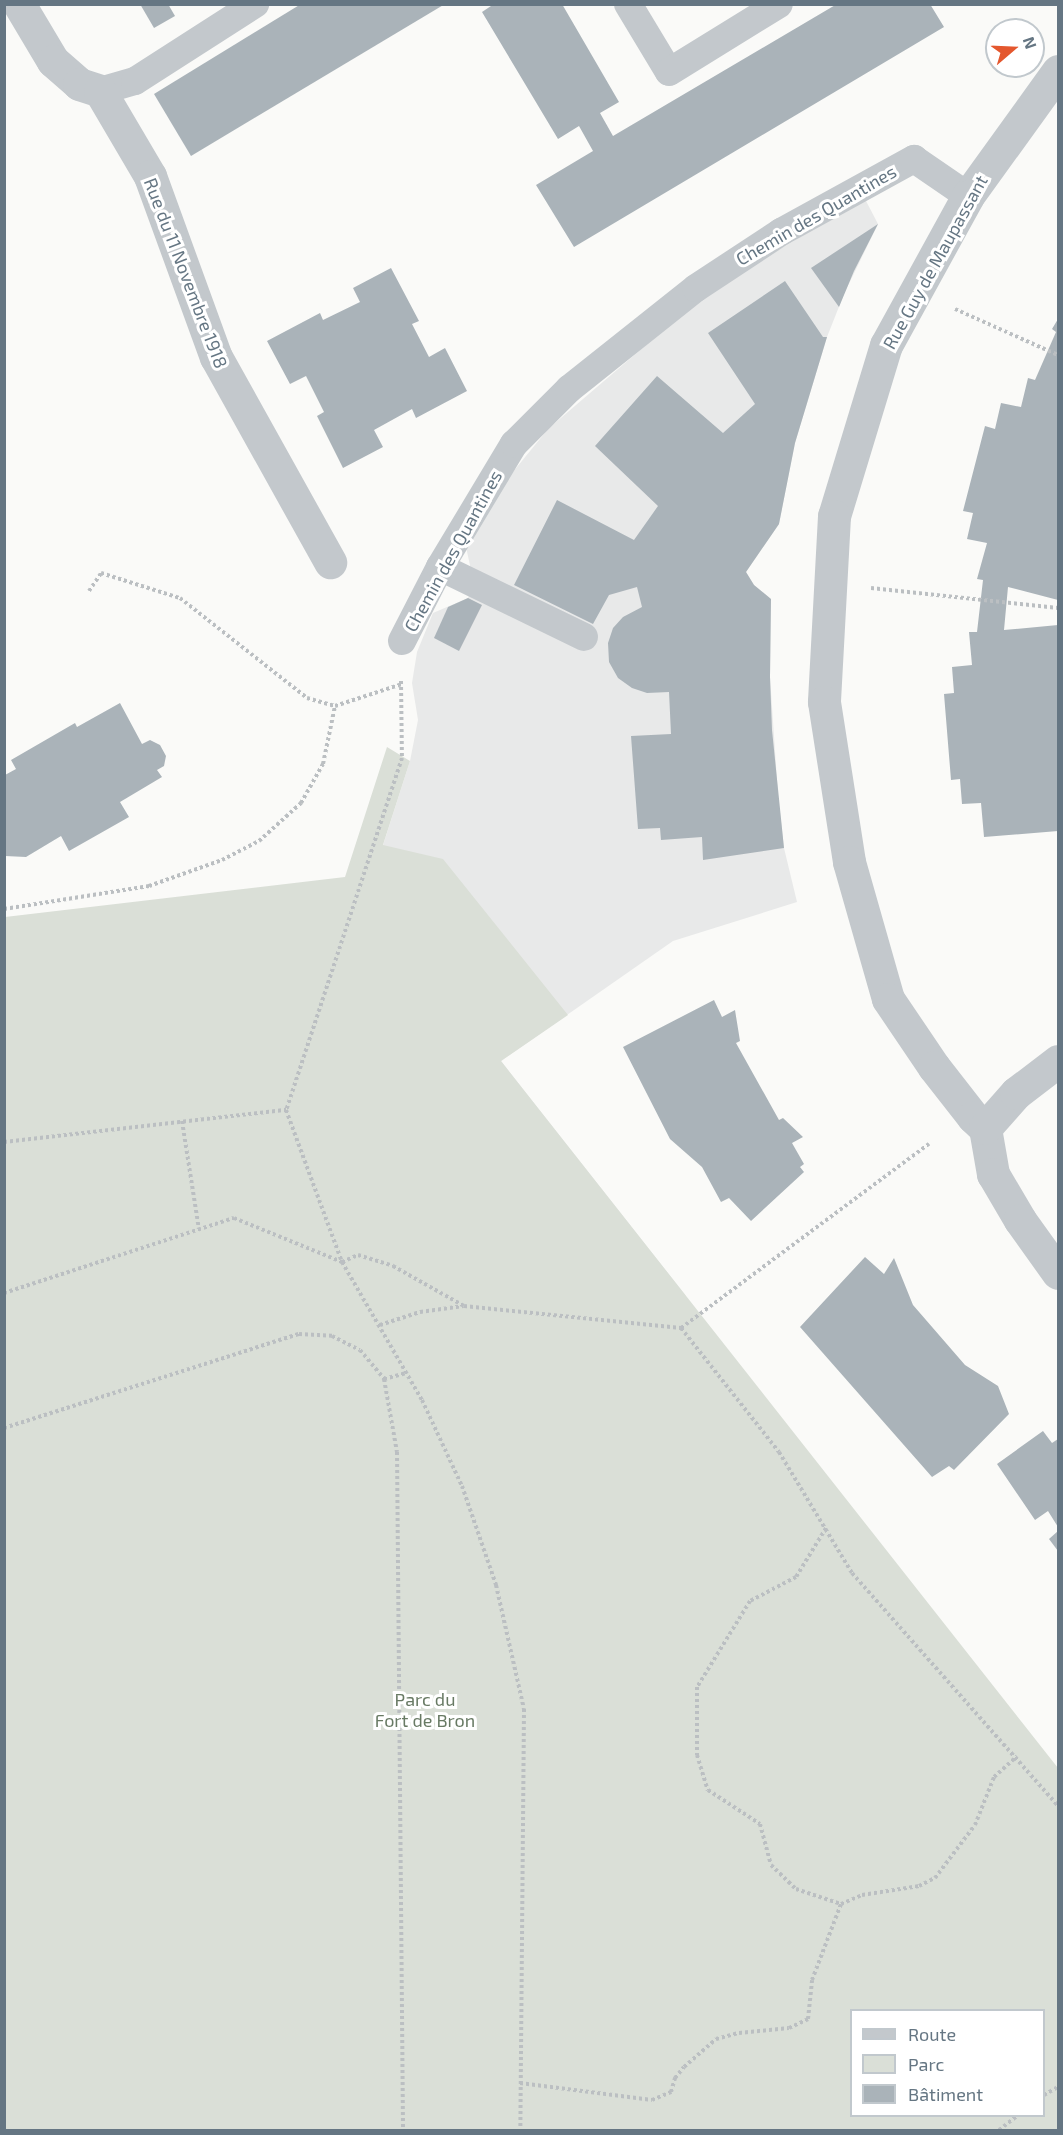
<!DOCTYPE html>
<meta charset="utf-8">
<style>
body{margin:0}
#map{position:relative;width:1063px;height:2135px;overflow:hidden;background:#fafaf8;font-family:"Exo 2",sans-serif}
div>[style]{position:absolute}
.built>*{inset:0;background:#e8e9e9}
.green>*{inset:0;background:#dadfd7}
.building>*{inset:0;background:#aab3b9}
.path>*{height:4px;margin-top:-2px;transform-origin:0;background:repeating-linear-gradient(90deg,#bbbfc2 0 3px,transparent 0 6px)}
.service>*{height:28px;margin:-14px;padding:0 14px;transform-origin:14px;border-radius:14px;background:#c3c8cc}
.minor>*{height:33px;margin:-16.5px;padding:0 16.5px;transform-origin:16.5px;border-radius:16.5px;background:#c3c8cc}
span{translate:-50% -50%;white-space:nowrap;text-align:center;line-height:1.15;-webkit-text-stroke:6px #fff;paint-order:stroke}
.street-label{font-size:18px;color:#657683}
.park-label{font-size:18px;color:#687a64}
.frame{position:absolute;inset:0;border:6px solid #657683;pointer-events:none}
.legend{position:absolute;left:850px;top:2009px;width:195px;height:108px;box-sizing:border-box;background:#fff;border:2px solid #c1c8cd;margin:0;padding:8px 10px;list-style:none;font-size:18px;color:#657683}
.legend li{display:flex;align-items:center;gap:12px;height:30px}
.legend b{width:30px;border:2px solid #c1c8cd}
.north{position:absolute;left:985px;top:18px;width:60px;height:60px;box-sizing:border-box;background:#fff;border:2px solid #c1c8cd;border-radius:50%;rotate:71deg;font-size:16px;font-weight:700;line-height:24px;text-align:center;color:#657683}
.north::after{content:'';display:block;margin:auto;width:21px;height:27px;background:#e4572e;clip-path:polygon(50% 0,100% 100%,50% 72%,0 100%)}
</style>
<div id="map">
<div class="built">
<i style="clip-path:polygon(865px 199px,878px 224px,844px 294px,827px 337px,795px 443px,779px 524px,746px 572px,754px 585px,771px 599px,770px 677px,778px 795px,784px 848px,797px 902px,673px 941px,501px 1061px,686px 1296px,298px 1111px,410px 761px,418px 720px,412px 683px,417px 652px,433px 613px,468px 598px,479px 575px,471px 570px,466px 547px,503px 484px,548px 429px,688px 309px,763px 259px)"></i>
</div>
<div class="green">
<i style="clip-path:polygon(evenodd,387px 747px,410px 761px,383px 845px,443px 859px,568px 1015px,501px 1061px,1058px 1768px,1058px 2130px,5px 2130px,5px 917px,345px 877px,387px 747px,852px 2010px,1044px 2010px,1044px 2116px,852px 2116px,852px 2010px)"></i>
</div>
<div class="building">
<i style="clip-path:polygon(140px 4px,168px 4px,175px 16px,154px 28px)"></i>
<i style="clip-path:polygon(301px 4px,445px 4px,191px 156px,154px 94px)"></i>
<i style="clip-path:polygon(494px 4px,562px 4px,619px 102px,600px 113px,613px 136px,837px 4px,930px 4px,944px 27px,574px 247px,536px 185px,593px 151px,579px 126px,558px 139px,482px 12px)"></i>
<i style="clip-path:polygon(878px 224px,854px 271px,839px 307px,811px 268px)"></i>
<i style="clip-path:polygon(391px 268px,419px 321px,412px 324px,429px 357px,445px 348px,467px 391px,416px 418px,412px 409px,374px 430px,383px 447px,343px 468px,317px 416px,324px 412px,306px 376px,290px 384px,267px 341px,320px 313px,323px 320px,360px 302px,353px 288px)"></i>
<i style="clip-path:polygon(785px 281px,823px 337px,827px 337px,795px 443px,779px 524px,746px 572px,754px 585px,771px 599px,770px 677px,772px 730px,784px 848px,703px 860px,702px 837px,661px 840px,660px 828px,638px 829px,631px 736px,671px 734px,669px 692px,647px 693px,632px 688px,618px 678px,609px 662px,608px 643px,613px 628px,623px 617px,642px 607px,637px 587px,609px 595px,593px 624px,514px 585px,557px 500px,634px 540px,658px 506px,595px 446px,657px 376px,723px 433px,755px 404px,708px 333px)"></i>
<i style="clip-path:polygon(1058px 319px,1058px 600px,1008px 587px,1004px 630px,1058px 625px,1058px 831px,984px 837px,981px 803px,962px 804px,960px 779px,951px 780px,944px 694px,954px 693px,952px 667px,972px 665px,969px 632px,977px 632px,983px 580px,977px 579px,987px 543px,967px 539px,973px 513px,963px 511px,985px 426px,995px 429px,1001px 403px,1021px 407px,1028px 378px,1035px 380px,1056px 332px,1052px 329px)"></i>
<i style="clip-path:polygon(468px 598px,482px 605px,459px 651px,434px 638px,448px 607px)"></i>
<i style="clip-path:polygon(120px 703px,142px 744px,150px 740px,160px 745px,166px 756px,164px 766px,157px 770px,162px 777px,120px 802px,129px 817px,69px 851px,61px 836px,26px 857px,5px 856px,5px 775px,16px 769px,11px 760px,75px 723px,77px 727px)"></i>
<i style="clip-path:polygon(714px 1000px,722px 1017px,735px 1010px,740px 1041px,736px 1043px,779px 1120px,783px 1118px,803px 1137px,792px 1143px,804px 1164px,800px 1167px,804px 1172px,751px 1221px,729px 1198px,721px 1202px,702px 1167px,670px 1139px,623px 1047px)"></i>
<i style="clip-path:polygon(865px 1257px,884px 1274px,894px 1258px,913px 1305px,965px 1365px,998px 1386px,1009px 1414px,954px 1470px,949px 1466px,932px 1477px,800px 1327px)"></i>
<i style="clip-path:polygon(1043px 1431px,1052px 1443px,1058px 1439px,1058px 1527px,1048px 1511px,1035px 1520px,997px 1464px)"></i>
<i style="clip-path:polygon(1058px 1531px,1058px 1551px,1049px 1539px)"></i>
</div>
<div class="path">
<i style="left:955px;top:309px;width:113px;rotate:24.1deg"></i>
<i style="left:871px;top:588px;width:188px;rotate:6.1deg"></i>
<i style="left:89px;top:591px;width:22px;rotate:-56deg"></i>
<i style="left:101px;top:573px;width:83px;rotate:17.6deg"></i>
<i style="left:180px;top:598px;width:162px;rotate:38.2deg"></i>
<i style="left:307px;top:698px;width:29px;rotate:16deg"></i>
<i style="left:335px;top:706px;width:71px;rotate:-18.2deg"></i>
<i style="left:401px;top:681px;width:77px;rotate:89.3deg"></i>
<i style="left:402px;top:758px;width:371px;rotate:108.2deg"></i>
<i style="left:286px;top:1110px;width:162px;rotate:69.8deg"></i>
<i style="left:342px;top:1262px;width:160px;rotate:59.9deg"></i>
<i style="left:422px;top:1400px;width:95px;rotate:65.1deg"></i>
<i style="left:462px;top:1486px;width:105px;rotate:71deg"></i>
<i style="left:496px;top:1585px;width:127px;rotate:77.3deg"></i>
<i style="left:524px;top:1709px;width:421px;rotate:90.5deg"></i>
<i style="left:4px;top:909px;width:147px;rotate:-9deg"></i>
<i style="left:149px;top:886px;width:77px;rotate:-19.6deg"></i>
<i style="left:222px;top:860px;width:42px;rotate:-27.2deg"></i>
<i style="left:259px;top:841px;width:57px;rotate:-42.1deg"></i>
<i style="left:301px;top:803px;width:45px;rotate:-60.6deg"></i>
<i style="left:323px;top:764px;width:59px;rotate:-78.3deg"></i>
<i style="left:182px;top:1121px;width:109px;rotate:81.1deg"></i>
<i style="left:4px;top:1142px;width:284px;rotate:-6.5deg"></i>
<i style="left:4px;top:1293px;width:242px;rotate:-18.1deg"></i>
<i style="left:234px;top:1218px;width:117px;rotate:22.2deg"></i>
<i style="left:342px;top:1262px;width:17px;rotate:-24deg"></i>
<i style="left:358px;top:1255px;width:37px;rotate:17deg"></i>
<i style="left:393px;top:1266px;width:81px;rotate:29.4deg"></i>
<i style="left:380px;top:1325px;width:42px;rotate:-18deg"></i>
<i style="left:420px;top:1312px;width:44px;rotate:-7.8deg"></i>
<i style="left:464px;top:1306px;width:218px;rotate:5.8deg"></i>
<i style="left:681px;top:1328px;width:309px;rotate:-36.6deg"></i>
<i style="left:681px;top:1328px;width:158px;rotate:51.7deg"></i>
<i style="left:779px;top:1452px;width:141px;rotate:58.9deg"></i>
<i style="left:852px;top:1573px;width:311px;rotate:48.5deg"></i>
<i style="left:384px;top:1379px;width:74px;rotate:79.9deg"></i>
<i style="left:397px;top:1452px;width:678px;rotate:89.49deg"></i>
<i style="left:4px;top:1428px;width:310px;rotate:-17.7deg"></i>
<i style="left:299px;top:1334px;width:33px;rotate:3deg"></i>
<i style="left:332px;top:1336px;width:31px;rotate:27deg"></i>
<i style="left:360px;top:1350px;width:38px;rotate:50deg"></i>
<i style="left:384px;top:1379px;width:24px;rotate:-15deg"></i>
<i style="left:826px;top:1528px;width:57px;rotate:121.5deg"></i>
<i style="left:796px;top:1577px;width:52px;rotate:152.4deg"></i>
<i style="left:750px;top:1601px;width:101px;rotate:121.6deg"></i>
<i style="left:697px;top:1687px;width:68px;rotate:90deg"></i>
<i style="left:697px;top:1755px;width:37px;rotate:73deg"></i>
<i style="left:708px;top:1790px;width:62px;rotate:33.2deg"></i>
<i style="left:760px;top:1824px;width:42px;rotate:75deg"></i>
<i style="left:771px;top:1865px;width:35px;rotate:44deg"></i>
<i style="left:796px;top:1889px;width:47px;rotate:18.4deg"></i>
<i style="left:841px;top:1904px;width:23px;rotate:-23deg"></i>
<i style="left:862px;top:1895px;width:58px;rotate:-9deg"></i>
<i style="left:919px;top:1886px;width:18px;rotate:-27deg"></i>
<i style="left:935px;top:1878px;width:66px;rotate:-53deg"></i>
<i style="left:975px;top:1825px;width:52px;rotate:-68.4deg"></i>
<i style="left:994px;top:1777px;width:31px;rotate:-42deg"></i>
<i style="left:520px;top:2083px;width:133px;rotate:7.3deg"></i>
<i style="left:652px;top:2100px;width:21px;rotate:-23deg"></i>
<i style="left:671px;top:2092px;width:15px;rotate:-74deg"></i>
<i style="left:675px;top:2078px;width:14px;rotate:-51deg"></i>
<i style="left:684px;top:2067px;width:43px;rotate:-41.2deg"></i>
<i style="left:716px;top:2039px;width:24px;rotate:-15deg"></i>
<i style="left:739px;top:2033px;width:50px;rotate:-5.7deg"></i>
<i style="left:789px;top:2028px;width:21px;rotate:-25deg"></i>
<i style="left:808px;top:2019px;width:39px;rotate:-84deg"></i>
<i style="left:812px;top:1980px;width:81px;rotate:-69.1deg"></i>
<i style="left:1044px;top:2095px;width:16px;rotate:-30deg"></i>
<i style="left:999px;top:2130px;width:23px;rotate:-38deg"></i>
</div>
<div class="service">
<i style="left:628px;top:4px;width:79px;rotate:58.9deg"></i>
<i style="left:669px;top:72px;width:129px;rotate:-31.7deg"></i>
<i style="left:100px;top:91px;width:36px;rotate:-16deg"></i>
<i style="left:135px;top:81px;width:143px;rotate:-32.7deg"></i>
<i style="left:440px;top:567px;width:160px;rotate:25.9deg"></i>
<i style="left:402px;top:641px;width:83px;rotate:-62.8deg"></i>
<i style="left:440px;top:567px;width:144px;rotate:-59deg"></i>
<i style="left:514px;top:444px;width:78px;rotate:-45deg"></i>
<i style="left:569px;top:389px;width:162px;rotate:-38.5deg"></i>
<i style="left:696px;top:288px;width:102px;rotate:-33.4deg"></i>
<i style="left:781px;top:232px;width:152px;rotate:-28.8deg"></i>
<i style="left:914px;top:159px;width:65px;rotate:34.4deg"></i>
</div>
<div class="minor">
<i style="left:19px;top:4px;width:66px;rotate:59.2deg"></i>
<i style="left:53px;top:61px;width:35px;rotate:41deg"></i>
<i style="left:79px;top:84px;width:22px;rotate:18deg"></i>
<i style="left:100px;top:91px;width:99px;rotate:59.5deg"></i>
<i style="left:150px;top:176px;width:193px;rotate:70deg"></i>
<i style="left:216px;top:357px;width:235px;rotate:60.9deg"></i>
<i style="left:1058px;top:71px;width:154px;rotate:125.8deg"></i>
<i style="left:968px;top:196px;width:170px;rotate:118.8deg"></i>
<i style="left:886px;top:345px;width:179px;rotate:106.9deg"></i>
<i style="left:834px;top:516px;width:186px;rotate:93.1deg"></i>
<i style="left:824px;top:702px;width:162px;rotate:81.1deg"></i>
<i style="left:849px;top:862px;width:142px;rotate:74.1deg"></i>
<i style="left:888px;top:999px;width:82px;rotate:55.9deg"></i>
<i style="left:934px;top:1067px;width:63px;rotate:52deg"></i>
<i style="left:973px;top:1117px;width:16px;rotate:43deg"></i>
<i style="left:985px;top:1128px;width:47px;rotate:80.1deg"></i>
<i style="left:993px;top:1174px;width:53px;rotate:59.6deg"></i>
<i style="left:1020px;top:1220px;width:65px;rotate:54.4deg"></i>
<i style="left:985px;top:1128px;width:47px;rotate:-48.5deg"></i>
<i style="left:1016px;top:1093px;width:53px;rotate:-37.3deg"></i>
</div>
<div class="street-label">
<span style="left:816px;top:215px;rotate:-30deg">Chemin des Quantines</span>
<span style="left:935px;top:262px;rotate:-61deg">Rue Guy de Maupassant</span>
<span style="left:186px;top:273px;rotate:69deg">Rue du 11 Novembre 1918</span>
<span style="left:453px;top:551px;rotate:-61deg">Chemin des Quantines</span>
</div>
<div class="park-label">
<span style="left:425px;top:1710px">Parc du<br>Fort de Bron</span>
</div>
<div class="frame"></div>
<ul class="legend">
<li><b style="height:8px;background:#c3c8cc"></b>Route</li>
<li><b style="height:16px;background:#dadfd7"></b>Parc</li>
<li><b style="height:16px;background:#aab3b9"></b>Bâtiment</li>
</ul>
<div class="north">N</div>
</div>
